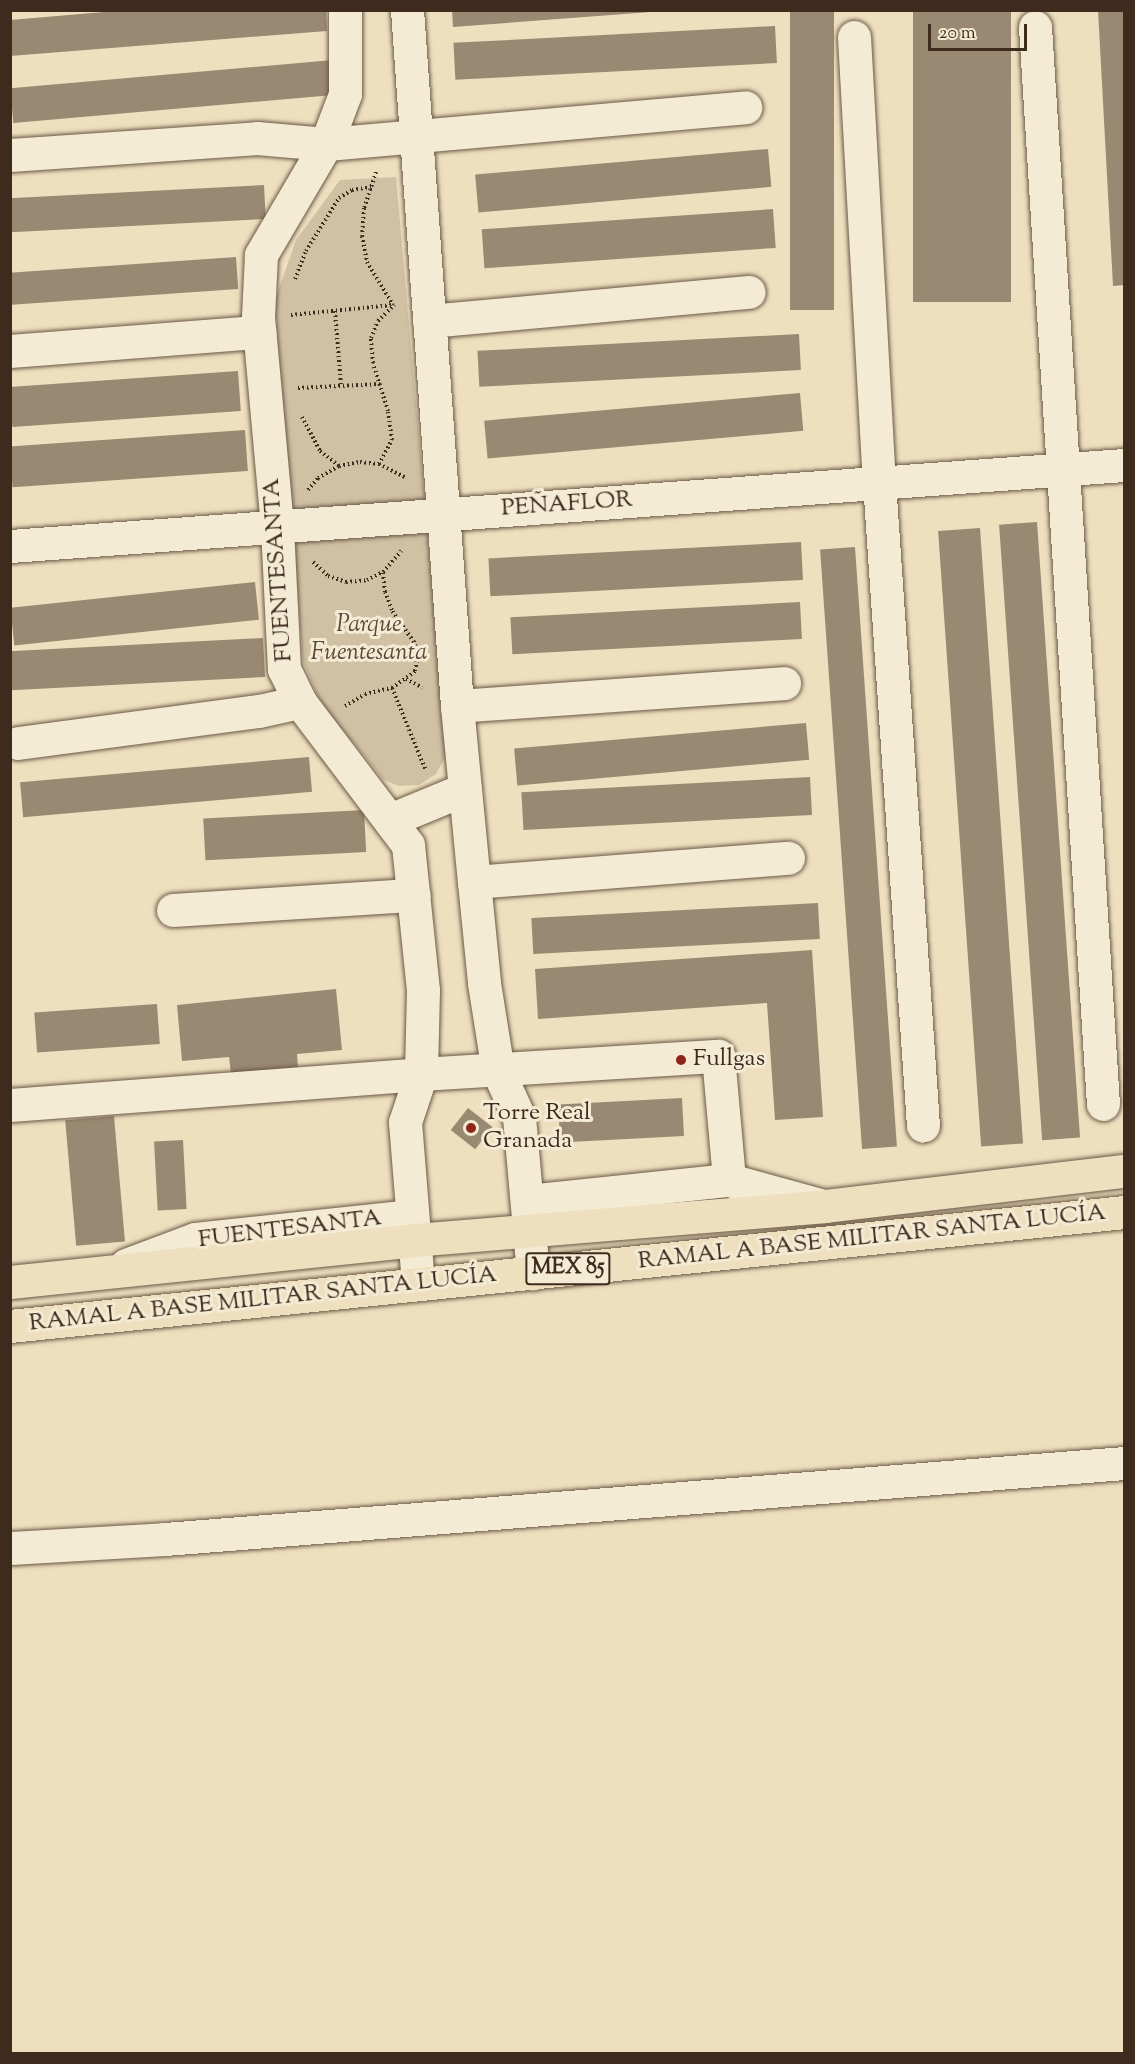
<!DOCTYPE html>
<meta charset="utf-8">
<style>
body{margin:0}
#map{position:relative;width:1135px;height:2064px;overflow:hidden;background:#eee0bf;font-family:"Sorts Mill Goudy",serif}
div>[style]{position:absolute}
.green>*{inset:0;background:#d0c1a4}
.building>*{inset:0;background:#9a8972;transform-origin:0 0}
.path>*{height:4px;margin-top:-2px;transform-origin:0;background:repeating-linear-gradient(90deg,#3f2b1e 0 1.5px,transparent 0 4.5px)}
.roads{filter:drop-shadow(0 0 2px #6b5846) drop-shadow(0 0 2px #6b5846)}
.minor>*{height:33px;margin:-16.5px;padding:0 16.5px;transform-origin:16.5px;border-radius:16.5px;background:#f4ebd5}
.major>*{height:33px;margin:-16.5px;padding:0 16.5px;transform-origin:16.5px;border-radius:16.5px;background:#eee0bf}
.dots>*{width:16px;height:16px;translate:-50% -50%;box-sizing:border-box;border:3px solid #f4ebd5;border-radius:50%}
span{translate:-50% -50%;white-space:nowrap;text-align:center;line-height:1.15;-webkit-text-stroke:6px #f4ebd5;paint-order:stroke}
.shield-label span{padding:2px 4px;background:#f4ebd5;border:2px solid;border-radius:4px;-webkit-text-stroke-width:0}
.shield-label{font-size:22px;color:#3f2b1e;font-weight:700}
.street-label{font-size:24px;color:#3f2b1e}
.park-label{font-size:24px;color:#5c4939;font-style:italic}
.poi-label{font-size:24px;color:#3f2b1e}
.left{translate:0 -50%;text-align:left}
.frame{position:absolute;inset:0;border:12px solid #3f2b1e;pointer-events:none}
.scale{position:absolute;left:928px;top:24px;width:99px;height:27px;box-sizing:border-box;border:3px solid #3f2b1e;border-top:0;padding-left:8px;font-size:18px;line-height:21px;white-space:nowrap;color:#3f2b1e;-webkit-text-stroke:4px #f4ebd5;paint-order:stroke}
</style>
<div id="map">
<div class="green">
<i style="clip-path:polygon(396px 177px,447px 754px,436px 774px,419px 785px,399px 786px,384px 780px,321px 703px,303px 662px,275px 300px,296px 240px,340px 180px)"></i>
</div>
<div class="building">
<i style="clip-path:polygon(127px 10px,326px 10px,327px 31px,10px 56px,10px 20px)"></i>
<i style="clip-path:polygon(452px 10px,651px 10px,651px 12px,453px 27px)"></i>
<i style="left:790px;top:10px;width:44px;height:300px"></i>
<i style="left:913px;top:10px;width:98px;height:292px"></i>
<i style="clip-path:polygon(1098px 10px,1124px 10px,1124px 285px,1113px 286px)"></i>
<i style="left:775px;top:26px;width:37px;height:322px;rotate:87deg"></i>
<i style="left:333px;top:60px;width:35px;height:324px;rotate:85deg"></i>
<i style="left:768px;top:149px;width:38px;height:294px;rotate:85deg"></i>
<i style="left:264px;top:185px;width:34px;height:255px;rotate:87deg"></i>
<i style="left:773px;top:209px;width:39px;height:292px;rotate:86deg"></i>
<i style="left:236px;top:257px;width:32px;height:227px;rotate:86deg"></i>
<i style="left:799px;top:334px;width:36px;height:322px;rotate:87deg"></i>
<i style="left:238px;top:371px;width:40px;height:229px;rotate:86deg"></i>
<i style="left:800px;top:393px;width:38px;height:317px;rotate:85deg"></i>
<i style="left:245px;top:430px;width:41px;height:236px;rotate:86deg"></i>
<i style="left:1037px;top:522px;width:617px;height:38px;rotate:86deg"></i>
<i style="left:980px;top:528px;width:617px;height:42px;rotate:86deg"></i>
<i style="left:801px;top:542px;width:38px;height:313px;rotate:87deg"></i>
<i style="left:855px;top:547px;width:601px;height:35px;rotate:86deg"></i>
<i style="left:255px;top:582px;width:38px;height:246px;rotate:84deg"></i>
<i style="left:800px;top:602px;width:37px;height:290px;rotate:87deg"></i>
<i style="left:263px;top:638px;width:39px;height:254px;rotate:87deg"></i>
<i style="left:806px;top:723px;width:37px;height:293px;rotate:85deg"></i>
<i style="left:309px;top:757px;width:35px;height:290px;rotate:85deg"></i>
<i style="left:810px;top:777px;width:38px;height:289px;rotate:87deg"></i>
<i style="left:364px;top:810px;width:42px;height:161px;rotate:87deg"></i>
<i style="left:818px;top:903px;width:36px;height:287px;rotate:87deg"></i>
<i style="clip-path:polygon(812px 950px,823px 1117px,775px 1120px,767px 1003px,538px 1019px,535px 969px)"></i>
<i style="clip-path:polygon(336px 989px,342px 1050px,297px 1054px,298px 1067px,231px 1074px,229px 1057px,182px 1061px,177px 1005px)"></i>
<i style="left:157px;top:1004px;width:40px;height:123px;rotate:86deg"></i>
<i style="left:682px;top:1098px;width:38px;height:124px;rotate:87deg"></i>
<i style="left:468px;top:1108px;width:31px;height:28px;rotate:38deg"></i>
<i style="left:114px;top:1116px;width:126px;height:49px;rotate:85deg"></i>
<i style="left:183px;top:1140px;width:69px;height:29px;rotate:87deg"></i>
</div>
<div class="path">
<i style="left:376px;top:172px;width:38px;rotate:108deg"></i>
<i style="left:364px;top:208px;width:28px;rotate:94deg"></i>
<i style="left:362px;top:236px;width:26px;rotate:79deg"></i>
<i style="left:367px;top:262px;width:50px;rotate:58.8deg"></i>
<i style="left:295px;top:279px;width:30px;rotate:-69deg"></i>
<i style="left:306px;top:251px;width:62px;rotate:-58.1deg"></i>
<i style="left:339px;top:198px;width:15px;rotate:-32deg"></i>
<i style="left:352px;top:190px;width:20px;rotate:-9deg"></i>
<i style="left:335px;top:311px;width:75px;rotate:85.4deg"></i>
<i style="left:291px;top:315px;width:102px;rotate:-5.6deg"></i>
<i style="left:298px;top:388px;width:82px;rotate:-2.8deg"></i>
<i style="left:302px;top:417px;width:38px;rotate:62deg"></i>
<i style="left:320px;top:451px;width:24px;rotate:38deg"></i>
<i style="left:379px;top:464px;width:27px;rotate:-62deg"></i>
<i style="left:392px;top:440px;width:29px;rotate:-98deg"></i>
<i style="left:388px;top:411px;width:50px;rotate:-107.4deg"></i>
<i style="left:373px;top:363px;width:25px;rotate:-95deg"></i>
<i style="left:371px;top:338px;width:18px;rotate:-68deg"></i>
<i style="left:378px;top:321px;width:23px;rotate:-45deg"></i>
<i style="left:308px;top:490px;width:16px;rotate:-50deg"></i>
<i style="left:318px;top:478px;width:24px;rotate:-30deg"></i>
<i style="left:339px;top:466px;width:21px;rotate:-11deg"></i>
<i style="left:360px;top:462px;width:19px;rotate:6deg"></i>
<i style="left:379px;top:464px;width:31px;rotate:27deg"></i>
<i style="left:313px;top:562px;width:21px;rotate:43deg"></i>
<i style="left:328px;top:576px;width:19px;rotate:18deg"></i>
<i style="left:346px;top:582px;width:21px;rotate:-5deg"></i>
<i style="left:367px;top:580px;width:18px;rotate:-27deg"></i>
<i style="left:383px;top:572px;width:28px;rotate:-49deg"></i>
<i style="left:406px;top:679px;width:18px;rotate:27deg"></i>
<i style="left:392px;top:688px;width:90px;rotate:67.7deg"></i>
<i style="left:345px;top:706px;width:23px;rotate:-31deg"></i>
<i style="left:365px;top:694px;width:28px;rotate:-13deg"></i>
<i style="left:392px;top:688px;width:29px;rotate:-36deg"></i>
<i style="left:415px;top:671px;width:16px;rotate:-79deg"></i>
<i style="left:418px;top:655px;width:14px;rotate:-107deg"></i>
<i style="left:414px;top:642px;width:39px;rotate:-125deg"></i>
<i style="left:392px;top:610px;width:19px;rotate:-111deg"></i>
<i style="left:385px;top:592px;width:20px;rotate:-96deg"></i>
</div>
<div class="roads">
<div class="minor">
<i style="left:345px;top:10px;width:84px;rotate:90deg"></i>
<i style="left:345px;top:94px;width:53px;rotate:110.8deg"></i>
<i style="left:326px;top:144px;width:129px;rotate:120.4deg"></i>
<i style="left:261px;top:255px;width:62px;rotate:92.8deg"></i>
<i style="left:258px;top:317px;width:211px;rotate:84.8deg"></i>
<i style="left:277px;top:527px;width:142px;rotate:87.2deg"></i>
<i style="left:284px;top:669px;width:37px;rotate:64deg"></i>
<i style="left:300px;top:702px;width:179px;rotate:52.9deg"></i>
<i style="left:408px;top:845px;width:146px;rotate:84.1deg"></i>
<i style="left:423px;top:990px;width:84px;rotate:91.4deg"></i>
<i style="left:421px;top:1074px;width:51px;rotate:108.4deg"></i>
<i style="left:405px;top:1122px;width:162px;rotate:85.4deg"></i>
<i style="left:407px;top:10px;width:698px;rotate:85.89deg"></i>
<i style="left:457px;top:706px;width:177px;rotate:84.5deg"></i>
<i style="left:474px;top:882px;width:101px;rotate:84.3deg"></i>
<i style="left:484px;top:983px;width:89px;rotate:81deg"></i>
<i style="left:498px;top:1071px;width:51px;rotate:65.5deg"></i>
<i style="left:519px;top:1117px;width:157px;rotate:84.9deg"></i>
<i style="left:1035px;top:27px;width:1079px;rotate:86.39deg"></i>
<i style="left:854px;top:37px;width:446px;rotate:86.8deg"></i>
<i style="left:879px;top:482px;width:645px;rotate:86.09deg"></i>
<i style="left:10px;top:155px;width:248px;rotate:-3.9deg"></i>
<i style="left:257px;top:138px;width:69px;rotate:5deg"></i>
<i style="left:326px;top:144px;width:421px;rotate:-5deg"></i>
<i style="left:429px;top:321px;width:321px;rotate:-5.2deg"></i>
<i style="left:10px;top:351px;width:250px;rotate:-4.4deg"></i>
<i style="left:10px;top:546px;width:1117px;rotate:-4.16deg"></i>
<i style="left:457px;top:706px;width:328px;rotate:-4deg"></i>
<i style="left:18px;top:743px;width:243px;rotate:-7.6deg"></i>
<i style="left:259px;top:711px;width:42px;rotate:-12.4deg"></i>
<i style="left:390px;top:820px;width:81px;rotate:-22.5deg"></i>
<i style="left:474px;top:882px;width:315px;rotate:-4.4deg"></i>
<i style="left:173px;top:910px;width:241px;rotate:-3.6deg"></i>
<i style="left:10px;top:1105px;width:412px;rotate:-4.3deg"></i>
<i style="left:421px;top:1074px;width:298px;rotate:-3.5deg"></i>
<i style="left:718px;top:1056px;width:124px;rotate:84.9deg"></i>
<i style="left:528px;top:1201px;width:202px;rotate:-6deg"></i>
<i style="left:729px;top:1180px;width:94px;rotate:15.4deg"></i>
<i style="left:126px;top:1265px;width:74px;rotate:-20.6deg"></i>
<i style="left:195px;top:1239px;width:218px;rotate:-6.1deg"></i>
<i style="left:10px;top:1548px;width:155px;rotate:-3.3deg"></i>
<i style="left:165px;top:1539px;width:962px;rotate:-4.53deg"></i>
</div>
<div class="major">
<i style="left:10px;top:1282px;width:406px;rotate:-5.9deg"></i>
<i style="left:414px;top:1240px;width:412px;rotate:-4.7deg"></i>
<i style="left:825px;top:1206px;width:301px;rotate:-6.7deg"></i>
<i style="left:10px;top:1326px;width:1120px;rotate:-5.84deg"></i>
</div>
</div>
<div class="dots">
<i style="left:681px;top:1060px;background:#8f2418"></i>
<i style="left:471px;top:1128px;background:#8f2418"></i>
</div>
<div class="shield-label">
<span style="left:568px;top:1269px">MEX 85</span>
</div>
<div class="street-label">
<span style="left:567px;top:505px;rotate:-4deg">PEÑAFLOR</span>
<span style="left:279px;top:570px;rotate:-94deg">FUENTESANTA</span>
<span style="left:290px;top:1230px;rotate:-7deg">FUENTESANTA</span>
<span style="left:872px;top:1238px;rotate:-6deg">RAMAL A BASE MILITAR SANTA LUCÍA</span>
<span style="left:263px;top:1300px;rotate:-6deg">RAMAL A BASE MILITAR SANTA LUCÍA</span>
</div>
<div class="park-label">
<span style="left:369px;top:640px">Parque<br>Fuentesanta</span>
</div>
<div class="poi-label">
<span class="left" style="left:693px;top:1060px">Fullgas</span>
<span class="left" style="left:483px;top:1128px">Torre Real<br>Granada</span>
</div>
<div class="frame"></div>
<div class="scale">20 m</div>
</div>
